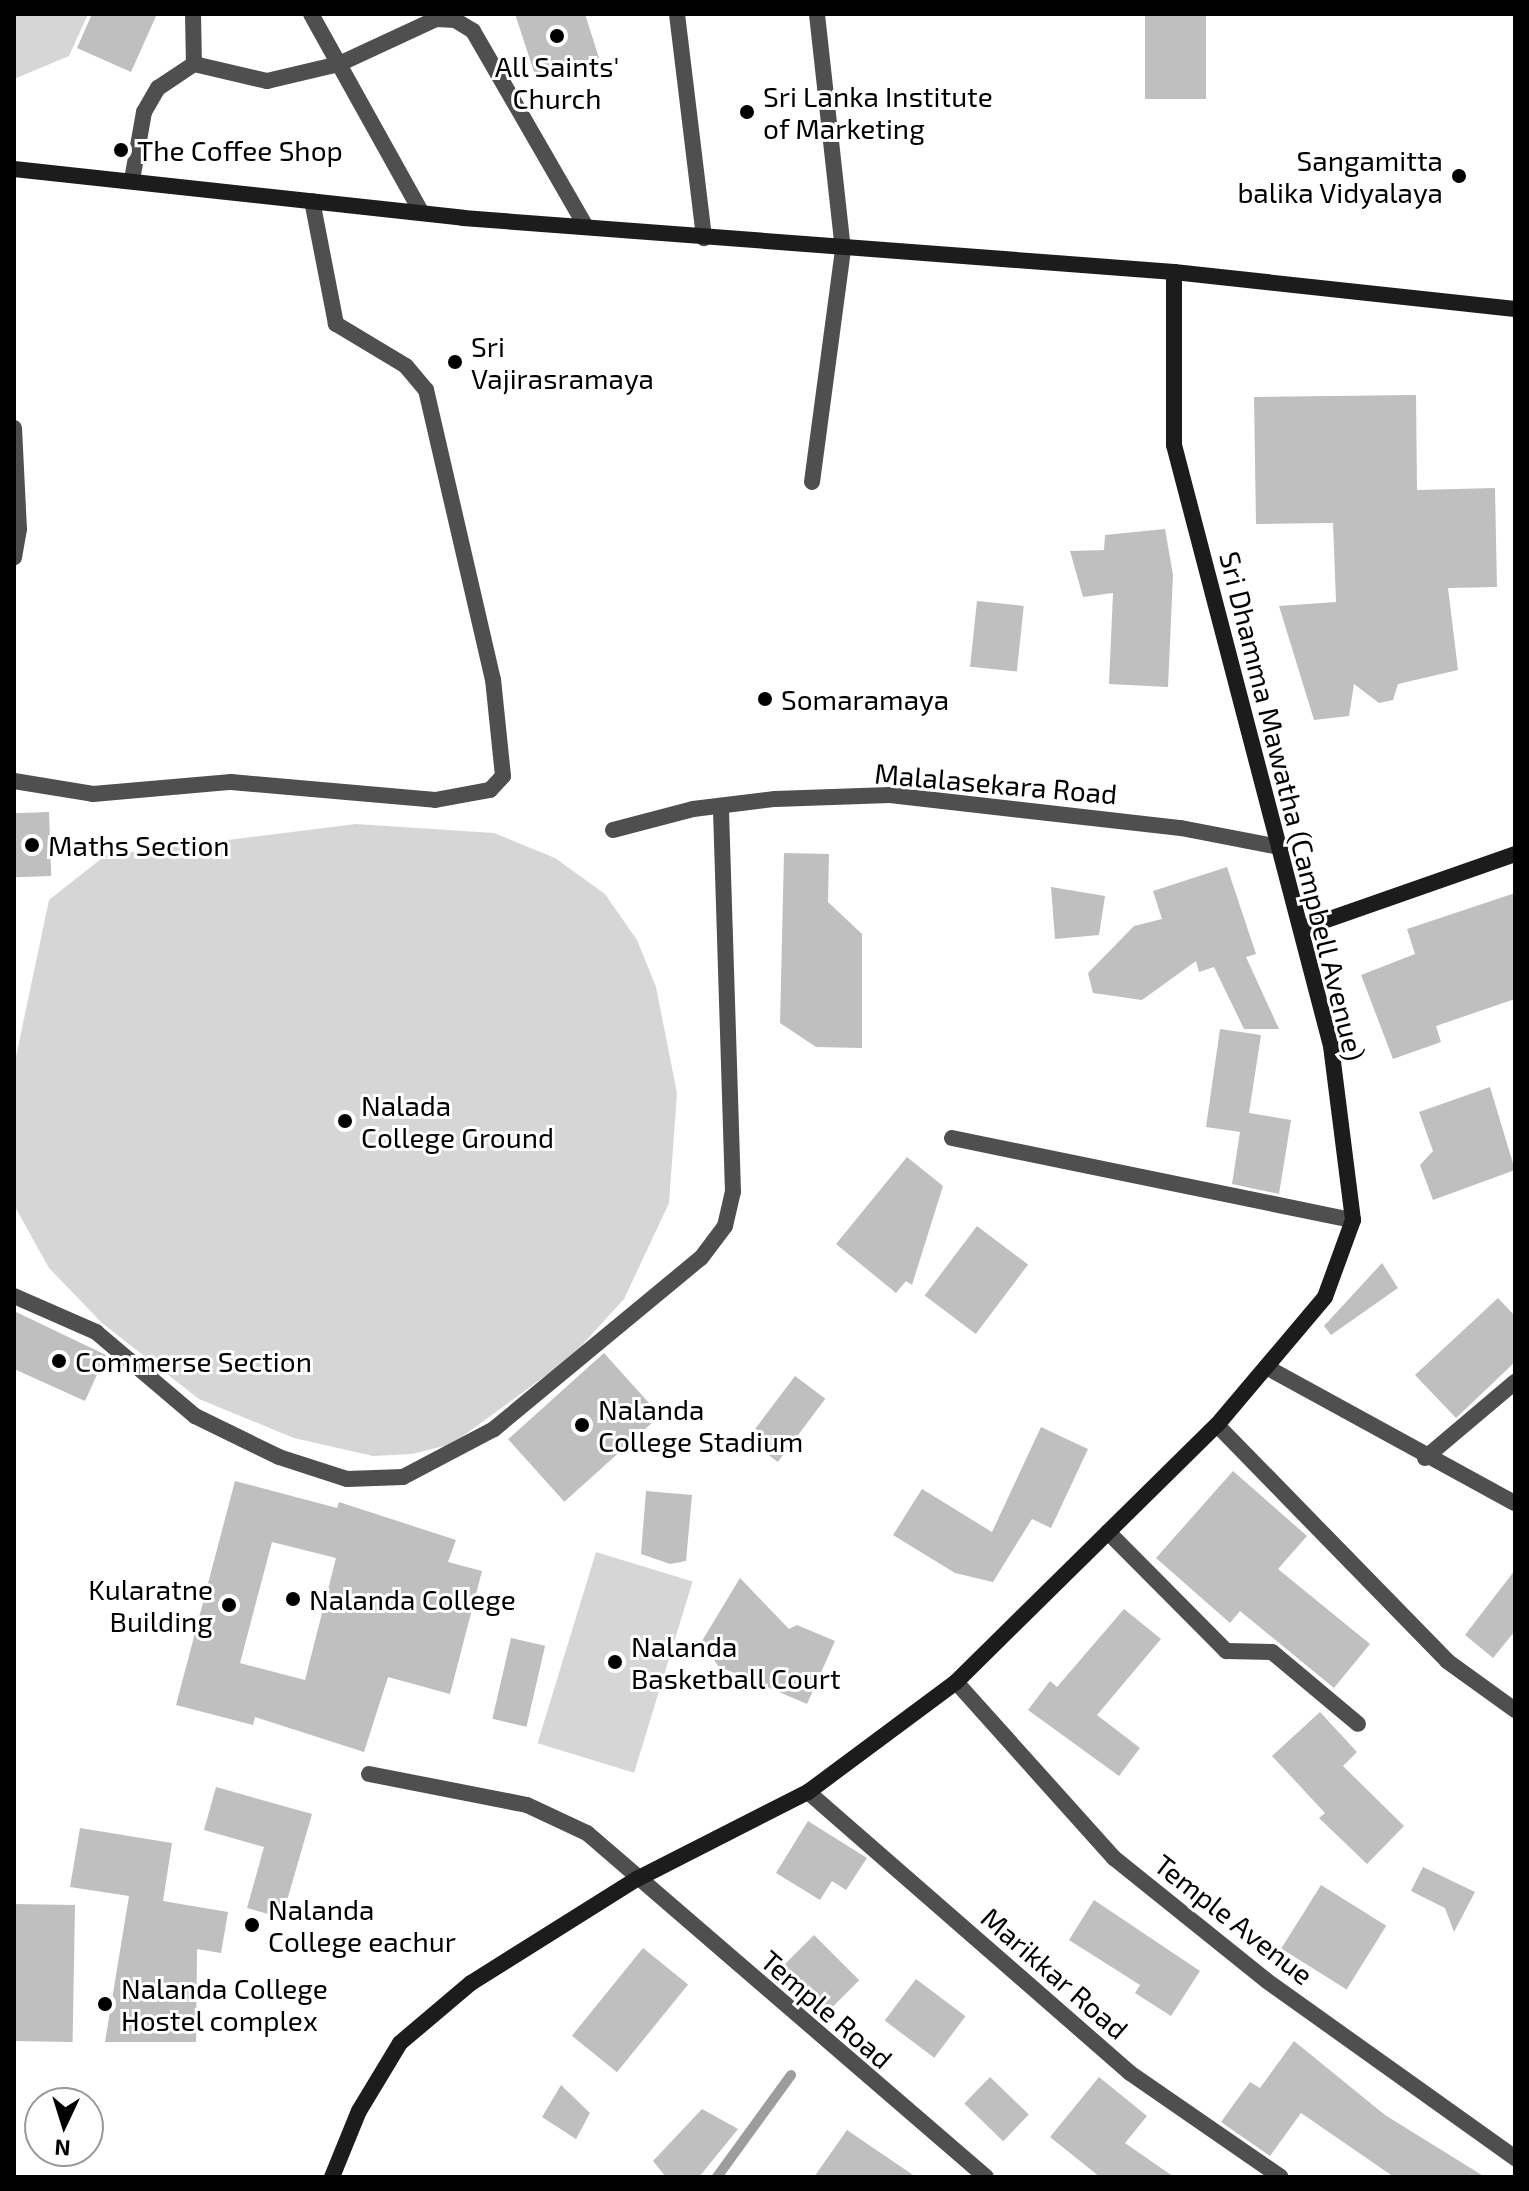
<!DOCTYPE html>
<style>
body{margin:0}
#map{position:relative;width:1529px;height:2191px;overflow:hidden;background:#fff;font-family:"Exo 2",sans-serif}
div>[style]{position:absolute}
.green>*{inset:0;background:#d6d6d6;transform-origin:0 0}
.stream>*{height:10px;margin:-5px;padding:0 5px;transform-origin:5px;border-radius:5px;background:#9d9d9d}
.building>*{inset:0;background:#bfbfbf;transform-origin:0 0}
.lane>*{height:16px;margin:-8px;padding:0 8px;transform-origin:8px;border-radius:8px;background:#4f4f4f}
.street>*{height:16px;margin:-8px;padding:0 8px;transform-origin:8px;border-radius:8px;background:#4f4f4f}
.secondary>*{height:16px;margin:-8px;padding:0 8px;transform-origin:8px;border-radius:8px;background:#1c1c1c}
.dots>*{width:22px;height:22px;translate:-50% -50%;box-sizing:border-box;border:4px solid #fff;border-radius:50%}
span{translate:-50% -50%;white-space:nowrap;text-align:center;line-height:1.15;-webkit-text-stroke:6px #fff;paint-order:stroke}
.poi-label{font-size:28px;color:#000}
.left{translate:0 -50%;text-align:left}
.right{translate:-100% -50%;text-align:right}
.street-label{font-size:28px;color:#000}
.frame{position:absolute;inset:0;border:16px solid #000;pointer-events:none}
.north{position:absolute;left:24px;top:2087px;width:80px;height:80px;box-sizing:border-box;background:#fff;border:2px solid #999;border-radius:50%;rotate:184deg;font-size:22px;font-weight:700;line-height:32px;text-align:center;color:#000}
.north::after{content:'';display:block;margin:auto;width:28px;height:36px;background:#000;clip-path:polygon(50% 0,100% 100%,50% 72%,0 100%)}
</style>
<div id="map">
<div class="green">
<i style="clip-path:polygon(14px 14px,88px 14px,69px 56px,14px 79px)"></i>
<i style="clip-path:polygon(356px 824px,494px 833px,555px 858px,605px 894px,637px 940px,656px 987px,677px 1093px,669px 1203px,624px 1299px,572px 1356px,511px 1401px,452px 1444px,412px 1454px,373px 1456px,294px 1438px,199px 1399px,102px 1323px,49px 1268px,14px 1205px,14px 1066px,49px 900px,106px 855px)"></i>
<i style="left:596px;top:1552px;width:101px;height:200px;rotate:17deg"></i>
</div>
<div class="stream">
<i style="left:717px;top:2177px;width:126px;rotate:-54deg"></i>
</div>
<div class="building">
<i style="clip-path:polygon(92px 14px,157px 14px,131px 72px,77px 48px)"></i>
<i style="clip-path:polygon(515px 14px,585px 14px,599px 58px,536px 78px)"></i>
<i style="left:1145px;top:14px;width:61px;height:85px"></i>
<i style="clip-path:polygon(1416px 395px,1417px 490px,1495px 488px,1497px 587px,1448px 588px,1458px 670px,1398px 684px,1393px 700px,1379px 703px,1354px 684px,1349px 716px,1314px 720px,1279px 606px,1336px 602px,1333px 523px,1256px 524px,1254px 397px)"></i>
<i style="clip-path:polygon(1165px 529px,1173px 575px,1168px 687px,1109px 684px,1113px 593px,1083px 597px,1070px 551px,1104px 550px,1105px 535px)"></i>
<i style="left:977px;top:601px;width:47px;height:66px;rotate:6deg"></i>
<i style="left:49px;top:812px;width:64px;height:35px;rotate:88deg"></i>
<i style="clip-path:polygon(784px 853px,829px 854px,828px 902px,862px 934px,862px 1048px,816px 1047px,780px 1023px)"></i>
<i style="clip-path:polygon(1227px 867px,1256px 954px,1246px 957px,1279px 1029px,1244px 1029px,1214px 967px,1199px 972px,1196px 961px,1142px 1000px,1093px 993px,1088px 973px,1134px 926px,1162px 919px,1153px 891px)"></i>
<i style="clip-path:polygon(1051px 887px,1105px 896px,1099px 935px,1055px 939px)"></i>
<i style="clip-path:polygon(1515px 893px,1515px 999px,1436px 1026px,1441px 1042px,1393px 1059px,1361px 975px,1415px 954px,1407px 929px)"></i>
<i style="clip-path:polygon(1220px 1029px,1261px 1035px,1249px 1113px,1291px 1120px,1279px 1194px,1232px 1184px,1240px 1132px,1206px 1127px)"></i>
<i style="clip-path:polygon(1490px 1087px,1515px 1170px,1433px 1200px,1420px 1165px,1433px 1151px,1419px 1112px)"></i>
<i style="clip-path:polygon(907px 1157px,943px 1186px,912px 1285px,906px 1281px,896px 1293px,836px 1244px)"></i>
<i style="left:977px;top:1226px;width:64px;height:87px;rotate:37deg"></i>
<i style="clip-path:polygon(1382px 1263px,1398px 1288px,1331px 1335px,1324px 1326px)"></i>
<i style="clip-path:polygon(1498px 1298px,1515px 1316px,1515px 1362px,1456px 1418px,1415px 1375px)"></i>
<i style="clip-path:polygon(14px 1311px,106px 1355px,85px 1401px,14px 1369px)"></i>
<i style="left:604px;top:1353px;width:84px;height:129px;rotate:48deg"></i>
<i style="left:795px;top:1376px;width:38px;height:79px;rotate:37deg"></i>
<i style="clip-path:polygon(1041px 1427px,1088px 1449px,1051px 1528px,1032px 1519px,993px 1582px,955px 1573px,893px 1535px,922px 1489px,992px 1532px)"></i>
<i style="clip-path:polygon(1233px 1471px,1307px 1536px,1278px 1569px,1370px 1644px,1334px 1688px,1240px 1611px,1230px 1623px,1156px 1558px)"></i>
<i style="clip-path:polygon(evenodd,235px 1481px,337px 1508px,339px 1502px,456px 1540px,448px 1562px,482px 1571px,450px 1694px,388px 1677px,364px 1752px,255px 1717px,253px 1725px,176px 1705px,235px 1481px,272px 1542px,336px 1558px,305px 1680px,240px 1663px,272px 1542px)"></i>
<i style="clip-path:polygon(646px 1491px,692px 1495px,686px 1561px,670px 1564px,641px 1554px)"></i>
<i style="clip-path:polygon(1515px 1570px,1515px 1631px,1493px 1658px,1465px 1635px)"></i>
<i style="clip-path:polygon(740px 1578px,789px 1629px,797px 1625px,835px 1641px,807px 1704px,718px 1666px,702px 1641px)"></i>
<i style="clip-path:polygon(1124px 1609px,1161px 1639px,1097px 1715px,1140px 1748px,1119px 1776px,1028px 1710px,1050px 1681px,1057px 1687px)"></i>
<i style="left:511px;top:1638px;width:35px;height:83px;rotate:13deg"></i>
<i style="clip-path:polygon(1320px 1712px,1357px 1752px,1343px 1766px,1404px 1826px,1367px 1864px,1319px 1818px,1325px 1813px,1272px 1756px)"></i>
<i style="clip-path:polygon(216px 1787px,312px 1814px,282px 1918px,247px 1908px,264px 1847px,204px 1830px)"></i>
<i style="clip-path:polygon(808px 1821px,867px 1858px,846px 1890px,832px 1881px,820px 1900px,776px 1873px)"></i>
<i style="clip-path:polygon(80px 1828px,172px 1843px,163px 1901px,228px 1912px,221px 1953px,197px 1949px,196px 2042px,105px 2042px,129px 1896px,70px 1887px)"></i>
<i style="clip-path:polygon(1423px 1867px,1475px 1892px,1454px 1932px,1445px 1908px,1411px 1891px)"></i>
<i style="left:1321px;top:1885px;width:77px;height:75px;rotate:32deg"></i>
<i style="clip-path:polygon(1094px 1900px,1200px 1971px,1171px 2016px,1135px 1993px,1140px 1985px,1069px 1940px)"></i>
<i style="left:14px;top:1904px;width:61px;height:137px;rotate:1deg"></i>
<i style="left:814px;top:1935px;width:64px;height:47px;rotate:45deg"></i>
<i style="left:643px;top:1948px;width:58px;height:113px;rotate:39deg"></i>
<i style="left:916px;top:1979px;width:62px;height:52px;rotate:37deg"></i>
<i style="clip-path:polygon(1294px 2041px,1385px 2115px,1485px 2177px,1394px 2177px,1301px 2113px,1270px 2156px,1221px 2122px,1250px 2082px,1260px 2088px)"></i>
<i style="left:990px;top:2077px;width:54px;height:37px;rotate:44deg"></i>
<i style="clip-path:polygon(1099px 2077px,1147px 2116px,1125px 2143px,1174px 2177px,1100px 2177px,1050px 2137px)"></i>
<i style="clip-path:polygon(561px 2085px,590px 2113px,576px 2139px,542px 2117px)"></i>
<i style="clip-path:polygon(702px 2109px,738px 2129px,699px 2177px,666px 2177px,653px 2161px)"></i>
<i style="clip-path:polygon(847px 2130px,916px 2177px,814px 2177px)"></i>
</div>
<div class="lane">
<i style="left:193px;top:14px;width:50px;rotate:88.9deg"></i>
<i style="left:194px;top:64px;width:75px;rotate:13.1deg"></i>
<i style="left:267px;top:81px;width:74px;rotate:-13.3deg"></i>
<i style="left:339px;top:64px;width:107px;rotate:-24.9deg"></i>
<i style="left:436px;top:19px;width:19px;rotate:3deg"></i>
<i style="left:455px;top:20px;width:21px;rotate:31deg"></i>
<i style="left:473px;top:31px;width:226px;rotate:60deg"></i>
<i style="left:132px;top:180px;width:69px;rotate:-80deg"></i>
<i style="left:144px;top:112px;width:28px;rotate:-60deg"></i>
<i style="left:158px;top:88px;width:43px;rotate:-33.7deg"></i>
<i style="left:1425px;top:1458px;width:118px;rotate:-40.2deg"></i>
</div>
<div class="street">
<i style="left:311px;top:14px;width:227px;rotate:60.9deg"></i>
<i style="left:677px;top:14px;width:226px;rotate:83.1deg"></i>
<i style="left:14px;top:428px;width:101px;rotate:87.2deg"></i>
<i style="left:19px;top:529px;width:29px;rotate:100deg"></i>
<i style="left:812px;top:482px;width:234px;rotate:-82.4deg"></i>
<i style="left:843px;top:250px;width:237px;rotate:-96.3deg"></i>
<i style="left:14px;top:781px;width:80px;rotate:9.3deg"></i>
<i style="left:93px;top:794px;width:139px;rotate:-5deg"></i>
<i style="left:231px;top:782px;width:205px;rotate:5deg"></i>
<i style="left:435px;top:800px;width:56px;rotate:-10.3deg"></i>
<i style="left:490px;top:790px;width:19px;rotate:-47deg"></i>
<i style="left:503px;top:776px;width:97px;rotate:-95.9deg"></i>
<i style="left:493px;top:680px;width:298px;rotate:-103deg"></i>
<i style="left:426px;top:390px;width:31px;rotate:-130deg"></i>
<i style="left:406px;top:366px;width:82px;rotate:-149deg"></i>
<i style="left:336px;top:324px;width:125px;rotate:-101deg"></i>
<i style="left:613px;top:830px;width:83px;rotate:-14.7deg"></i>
<i style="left:693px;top:809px;width:83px;rotate:-7deg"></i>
<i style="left:775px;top:799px;width:115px;rotate:-2deg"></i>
<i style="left:890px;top:795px;width:293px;rotate:6.5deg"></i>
<i style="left:1181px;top:828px;width:101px;rotate:10.9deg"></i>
<i style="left:952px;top:1138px;width:409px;rotate:11.6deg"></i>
<i style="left:14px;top:1296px;width:90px;rotate:23.7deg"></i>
<i style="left:96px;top:1332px;width:130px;rotate:40.3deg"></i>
<i style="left:195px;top:1416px;width:93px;rotate:26deg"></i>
<i style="left:279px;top:1457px;width:71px;rotate:17.9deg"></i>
<i style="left:347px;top:1479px;width:56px;rotate:-2deg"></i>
<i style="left:403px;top:1477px;width:103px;rotate:-27.8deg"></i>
<i style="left:494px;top:1429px;width:268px;rotate:-39.6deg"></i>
<i style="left:701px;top:1258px;width:40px;rotate:-53deg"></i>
<i style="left:725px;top:1226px;width:35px;rotate:-77deg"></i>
<i style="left:733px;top:1192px;width:386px;rotate:-91.8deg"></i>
<i style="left:1268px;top:1368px;width:281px;rotate:28.7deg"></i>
<i style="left:1217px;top:1425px;width:330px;rotate:45.7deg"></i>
<i style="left:1447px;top:1661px;width:84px;rotate:35.8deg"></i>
<i style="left:1108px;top:1532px;width:168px;rotate:45.2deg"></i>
<i style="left:1226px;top:1651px;width:46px;rotate:1.2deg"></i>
<i style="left:1272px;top:1652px;width:112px;rotate:39.9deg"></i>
<i style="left:956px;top:1682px;width:237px;rotate:48.1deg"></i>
<i style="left:1114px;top:1858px;width:196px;rotate:38.8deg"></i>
<i style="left:1267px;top:1981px;width:305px;rotate:35.5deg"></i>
<i style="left:369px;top:1774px;width:161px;rotate:11.1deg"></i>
<i style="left:527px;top:1805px;width:66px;rotate:25deg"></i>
<i style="left:587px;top:1833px;width:527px;rotate:40.77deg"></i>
<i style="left:808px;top:1792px;width:427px;rotate:41.1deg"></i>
<i style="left:1130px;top:2073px;width:183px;rotate:34.6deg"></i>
</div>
<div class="secondary">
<i style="left:14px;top:169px;width:452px;rotate:6.2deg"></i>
<i style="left:463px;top:218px;width:713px;rotate:4.34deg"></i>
<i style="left:1174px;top:272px;width:343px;rotate:6.2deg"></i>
<i style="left:1301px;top:929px;width:227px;rotate:-19.3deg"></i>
<i style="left:332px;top:2177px;width:71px;rotate:-67.8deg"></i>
<i style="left:359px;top:2111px;width:79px;rotate:-58.9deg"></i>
<i style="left:400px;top:2043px;width:93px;rotate:-40.2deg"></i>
<i style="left:471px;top:1983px;width:196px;rotate:-32.1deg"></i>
<i style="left:637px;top:1879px;width:192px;rotate:-27deg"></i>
<i style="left:808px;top:1792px;width:184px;rotate:-36.6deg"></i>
<i style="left:956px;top:1682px;width:366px;rotate:-44.6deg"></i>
<i style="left:1217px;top:1425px;width:167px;rotate:-49.8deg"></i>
<i style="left:1325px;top:1297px;width:82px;rotate:-70deg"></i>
<i style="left:1353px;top:1220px;width:175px;rotate:-97.2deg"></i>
<i style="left:1331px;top:1046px;width:621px;rotate:-104.64deg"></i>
<i style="left:1174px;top:445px;width:173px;rotate:-90deg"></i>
</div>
<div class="dots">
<i style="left:557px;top:36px;background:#000"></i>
<i style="left:747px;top:112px;background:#000"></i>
<i style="left:121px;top:150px;background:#000"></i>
<i style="left:1459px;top:176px;background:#000"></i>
<i style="left:455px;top:362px;background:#000"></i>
<i style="left:765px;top:699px;background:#000"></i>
<i style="left:32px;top:845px;background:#000"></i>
<i style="left:345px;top:1121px;background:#000"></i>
<i style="left:59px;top:1361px;background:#000"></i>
<i style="left:582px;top:1425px;background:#000"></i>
<i style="left:293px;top:1599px;background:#000"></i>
<i style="left:229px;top:1605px;background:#000"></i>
<i style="left:615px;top:1662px;background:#000"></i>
<i style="left:252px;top:1925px;background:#000"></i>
<i style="left:105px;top:2004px;background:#000"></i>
</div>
<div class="poi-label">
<span style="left:557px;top:82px">All Saints'<br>Church</span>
<span class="left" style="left:763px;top:112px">Sri Lanka Institute<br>of Marketing</span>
<span class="left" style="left:137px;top:150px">The Coffee Shop</span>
<span class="right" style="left:1443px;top:176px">Sangamitta<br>balika Vidyalaya</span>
<span class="left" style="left:471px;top:362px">Sri<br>Vajirasramaya</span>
<span class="left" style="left:781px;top:699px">Somaramaya</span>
<span class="left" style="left:48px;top:845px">Maths Section</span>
<span class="left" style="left:361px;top:1121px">Nalada<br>College Ground</span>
<span class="left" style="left:75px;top:1361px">Commerse Section</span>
<span class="left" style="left:598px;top:1425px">Nalanda<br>College Stadium</span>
<span class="right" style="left:213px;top:1605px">Kularatne<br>Building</span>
<span class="left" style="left:309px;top:1599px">Nalanda College</span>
<span class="left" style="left:631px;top:1662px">Nalanda<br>Basketball Court</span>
<span class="left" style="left:268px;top:1925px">Nalanda<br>College eachur</span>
<span class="left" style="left:121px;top:2004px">Nalanda College<br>Hostel complex</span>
</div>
<div class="street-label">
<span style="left:996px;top:783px;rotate:5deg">Malalasekara Road</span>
<span style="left:1293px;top:806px;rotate:76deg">Sri Dhamma Mawatha (Campbell Avenue)</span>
<span style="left:1234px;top:1919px;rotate:38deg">Temple Avenue</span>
<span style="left:1055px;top:1973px;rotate:41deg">Marikkar Road</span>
<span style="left:827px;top:2009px;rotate:41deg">Temple Road</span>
</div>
<div class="frame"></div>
<div class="north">N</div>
</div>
